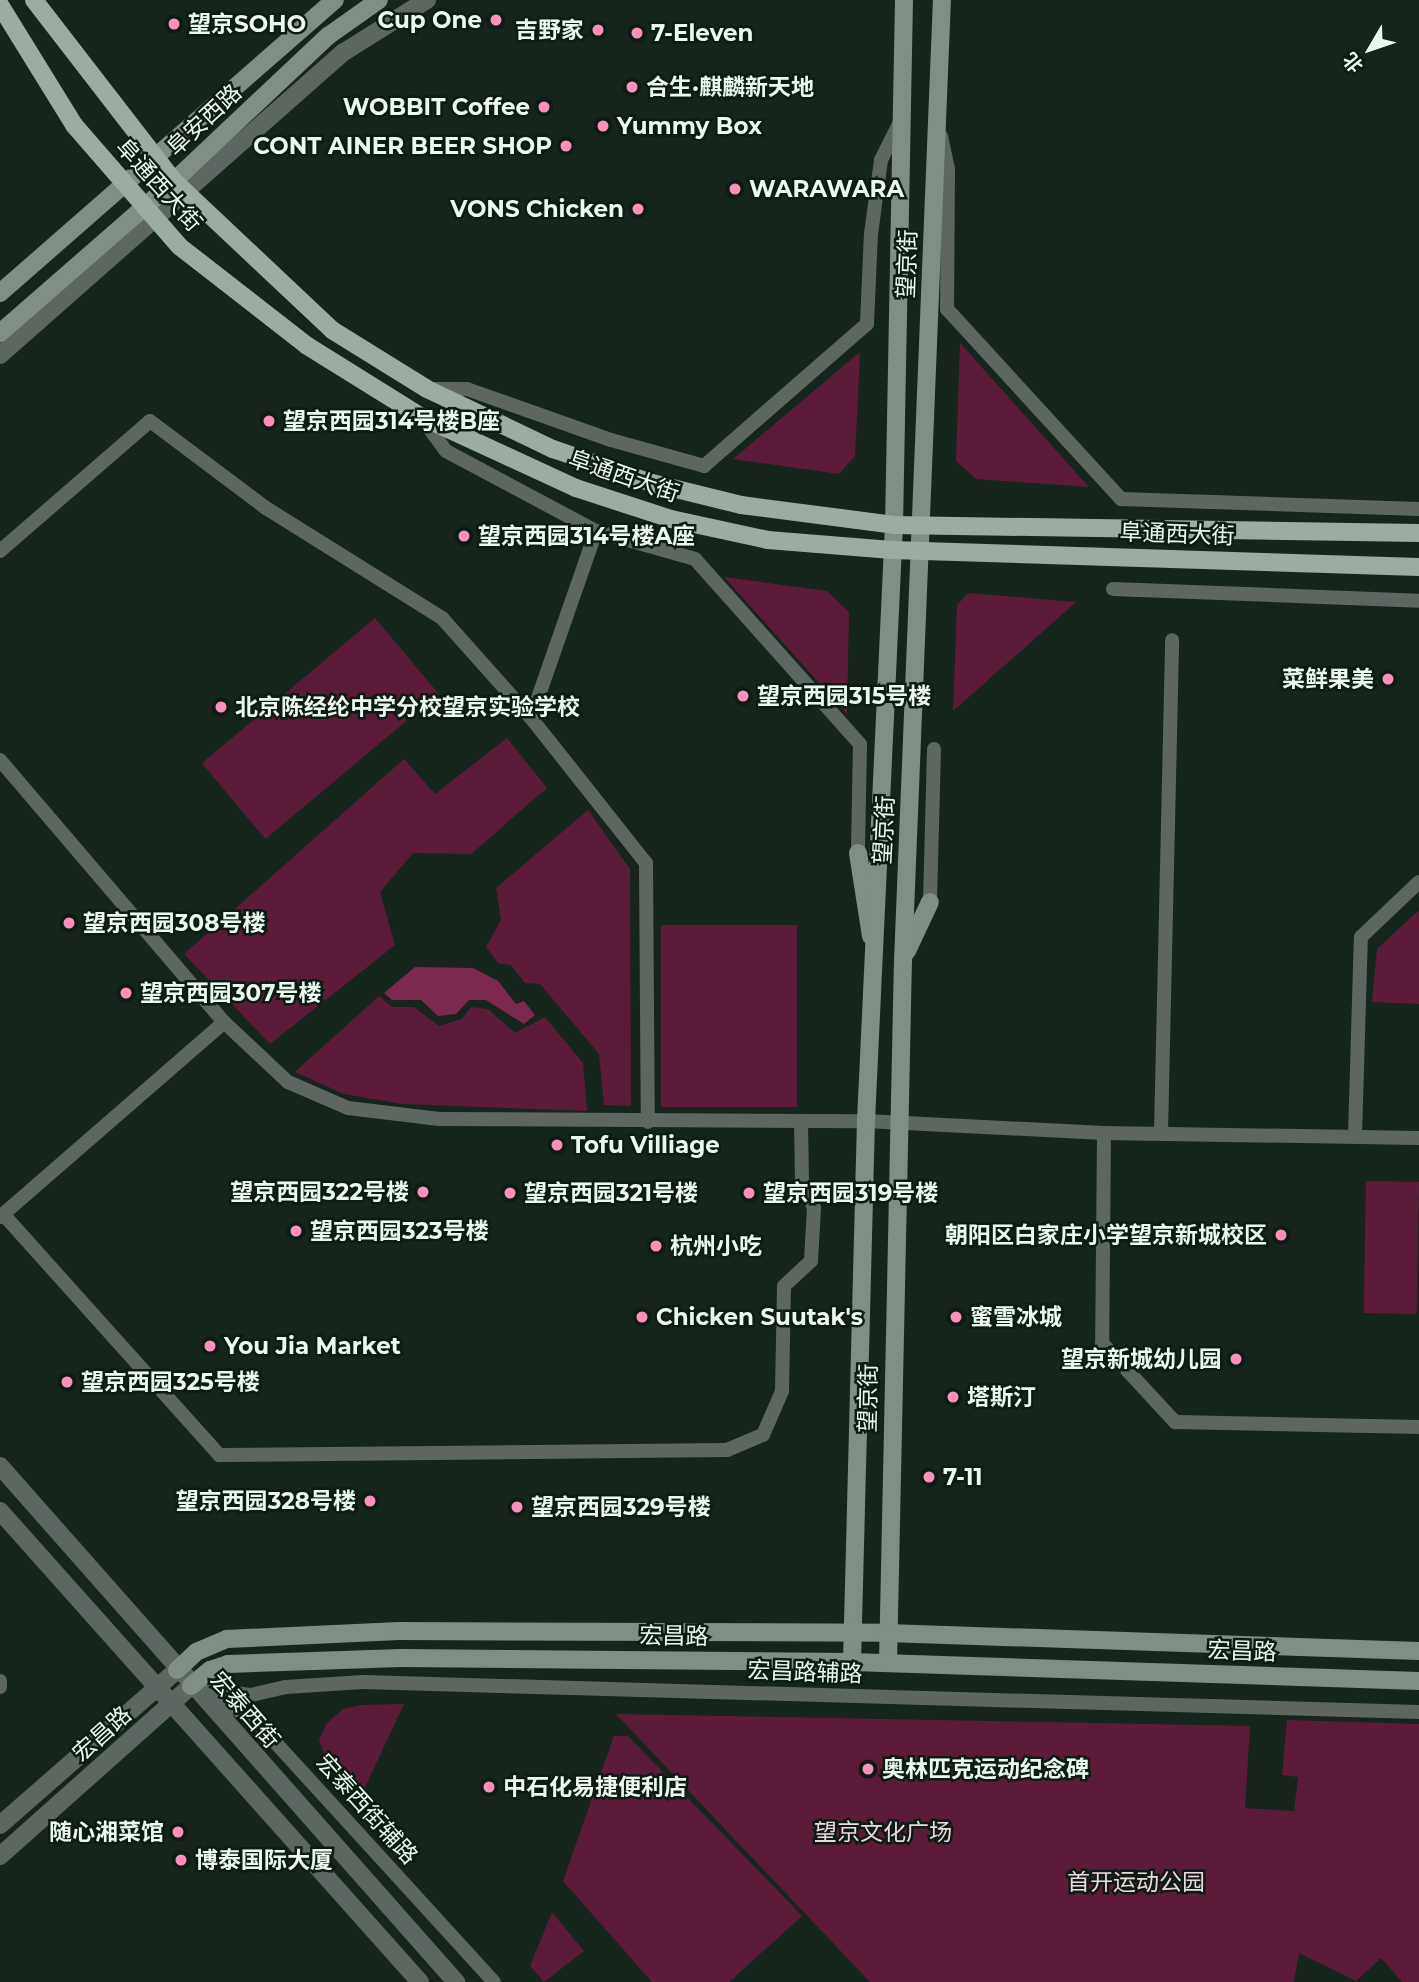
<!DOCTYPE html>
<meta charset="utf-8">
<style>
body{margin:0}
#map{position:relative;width:1419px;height:1982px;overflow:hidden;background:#15251c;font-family:Montserrat,"Noto Sans SC",sans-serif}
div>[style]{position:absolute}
.green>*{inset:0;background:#5d1b3a;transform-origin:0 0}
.water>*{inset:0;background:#7d284f}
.minor>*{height:14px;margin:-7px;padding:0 7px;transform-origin:7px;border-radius:7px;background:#5e6661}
.tertiary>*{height:18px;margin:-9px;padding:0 9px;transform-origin:9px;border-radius:9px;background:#5e6661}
.secondary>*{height:18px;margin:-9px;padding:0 9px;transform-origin:9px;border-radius:9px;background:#818e86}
.primary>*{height:18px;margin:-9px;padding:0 9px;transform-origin:9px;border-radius:9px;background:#9caca2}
.dots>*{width:19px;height:19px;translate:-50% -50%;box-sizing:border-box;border:4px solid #0c1c13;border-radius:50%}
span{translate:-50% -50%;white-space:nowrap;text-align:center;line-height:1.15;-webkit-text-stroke:5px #0c1c13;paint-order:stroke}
.poi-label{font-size:23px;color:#ecf7f0;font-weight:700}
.right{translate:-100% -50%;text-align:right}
.left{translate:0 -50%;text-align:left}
.street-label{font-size:23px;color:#ecf7f0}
.park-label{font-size:23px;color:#f0d6df}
.north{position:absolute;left:1335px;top:14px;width:70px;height:70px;-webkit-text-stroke:5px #0c1c13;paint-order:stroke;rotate:231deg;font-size:19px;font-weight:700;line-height:28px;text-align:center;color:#ecf7f0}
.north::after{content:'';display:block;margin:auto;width:24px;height:32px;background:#ecf7f0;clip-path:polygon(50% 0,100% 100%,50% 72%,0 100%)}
</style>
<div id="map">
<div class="green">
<i style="clip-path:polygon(960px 343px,1089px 487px,976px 479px,956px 461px)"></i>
<i style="clip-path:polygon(860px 352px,855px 456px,839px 474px,733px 459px)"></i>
<i style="clip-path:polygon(724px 577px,827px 591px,849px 612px,847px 714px)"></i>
<i style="clip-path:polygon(968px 593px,1076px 602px,953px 711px,957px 605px)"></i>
<i style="left:375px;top:618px;width:99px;height:226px;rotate:50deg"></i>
<i style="clip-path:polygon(507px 738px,547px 788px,471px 854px,413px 853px,380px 892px,395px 945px,270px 1044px,184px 954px,404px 759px,435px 794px)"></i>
<i style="clip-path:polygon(588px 810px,630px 869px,631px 1106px,604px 1105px,599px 1054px,540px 984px,525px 983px,511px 965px,498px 963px,486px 947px,501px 920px,496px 888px)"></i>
<i style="clip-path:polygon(1419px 910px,1419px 1004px,1372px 1002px,1377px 949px)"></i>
<i style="left:661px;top:925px;width:136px;height:182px"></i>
<i style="clip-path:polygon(379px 996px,392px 1007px,414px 1007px,439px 1026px,462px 1019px,471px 1007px,488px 1009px,515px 1033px,545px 1017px,583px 1063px,587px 1111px,402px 1104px,344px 1094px,295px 1072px)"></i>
<i style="left:1366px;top:1181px;width:53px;height:132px;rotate:1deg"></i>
<i style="clip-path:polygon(404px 1704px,360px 1798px,328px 1764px,319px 1740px,327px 1723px,343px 1709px,361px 1705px)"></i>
<i style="clip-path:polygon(616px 1714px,1250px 1726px,1245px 1808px,1294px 1811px,1298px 1777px,1282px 1775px,1287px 1720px,1419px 1724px,1419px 1982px,1402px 1982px,1381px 1958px,1356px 1981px,1299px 1953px,1294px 1982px,870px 1982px)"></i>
<i style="clip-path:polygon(614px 1736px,628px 1736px,802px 1916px,729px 1982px,652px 1982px,563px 1881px)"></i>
<i style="clip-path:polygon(552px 1912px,584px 1951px,544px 1982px,530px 1966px)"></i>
</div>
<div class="water">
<i style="clip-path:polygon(415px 967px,473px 968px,498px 981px,516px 1004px,524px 1001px,535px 1015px,524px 1024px,486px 1000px,469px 1000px,456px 1014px,438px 1016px,421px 1000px,392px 1000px,384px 993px)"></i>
</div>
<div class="minor">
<i style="left:941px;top:136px;width:34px;rotate:78deg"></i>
<i style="left:948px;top:169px;width:140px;rotate:90.4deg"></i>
<i style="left:947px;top:309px;width:258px;rotate:47.5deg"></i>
<i style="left:1121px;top:499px;width:298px;rotate:1.9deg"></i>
<i style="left:432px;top:389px;width:35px"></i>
<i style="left:467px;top:389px;width:153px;rotate:19.5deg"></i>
<i style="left:611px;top:440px;width:97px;rotate:15.6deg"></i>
<i style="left:704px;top:466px;width:216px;rotate:-41.1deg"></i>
<i style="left:867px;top:324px;width:90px;rotate:-87.5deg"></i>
<i style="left:871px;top:234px;width:75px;rotate:-82.3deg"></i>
<i style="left:881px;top:160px;width:42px;rotate:-63.4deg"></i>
<i style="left:421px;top:417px;width:42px;rotate:53.7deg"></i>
<i style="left:446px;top:451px;width:170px;rotate:28.1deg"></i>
<i style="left:596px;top:531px;width:103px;rotate:15.8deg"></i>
<i style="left:695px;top:559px;width:248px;rotate:48.3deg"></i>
<i style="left:860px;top:744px;width:109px;rotate:91.1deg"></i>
<i style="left:0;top:551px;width:198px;rotate:-40.9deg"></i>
<i style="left:150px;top:421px;width:145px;rotate:36.9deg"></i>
<i style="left:266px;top:508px;width:208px;rotate:32deg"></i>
<i style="left:442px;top:618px;width:134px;rotate:48.3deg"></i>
<i style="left:531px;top:718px;width:185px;rotate:51.6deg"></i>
<i style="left:646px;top:863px;width:259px;rotate:89.6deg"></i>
<i style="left:1113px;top:589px;width:306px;rotate:2.2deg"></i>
<i style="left:531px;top:718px;width:198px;rotate:-70.8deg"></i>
<i style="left:0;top:760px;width:345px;rotate:49.5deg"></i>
<i style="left:224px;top:1022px;width:88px;rotate:43.2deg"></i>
<i style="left:288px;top:1082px;width:65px;rotate:23.4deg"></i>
<i style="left:348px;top:1108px;width:92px;rotate:6.9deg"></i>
<i style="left:439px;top:1119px;width:427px;rotate:0.3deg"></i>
<i style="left:866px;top:1121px;width:238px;rotate:2.9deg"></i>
<i style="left:1104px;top:1133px;width:315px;rotate:0.9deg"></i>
<i style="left:930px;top:902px;width:153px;rotate:-88.5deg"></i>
<i style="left:1161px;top:1132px;width:492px;rotate:-88.7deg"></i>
<i style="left:1104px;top:1133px;width:210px;rotate:90.5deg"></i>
<i style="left:1102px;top:1343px;width:108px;rotate:47.3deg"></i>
<i style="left:1175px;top:1422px;width:244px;rotate:1.2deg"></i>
<i style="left:1355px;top:1136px;width:199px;rotate:-88.3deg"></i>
<i style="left:1361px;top:937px;width:80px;rotate:-43.5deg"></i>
<i style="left:3px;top:1214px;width:324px;rotate:48.1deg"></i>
<i style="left:219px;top:1455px;width:508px;rotate:-0.56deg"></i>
<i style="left:727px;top:1450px;width:39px;rotate:-23deg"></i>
<i style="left:763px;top:1435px;width:48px;rotate:-66.6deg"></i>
<i style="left:782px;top:1391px;width:105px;rotate:-88.9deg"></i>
<i style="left:784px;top:1286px;width:37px;rotate:-43deg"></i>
<i style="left:811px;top:1261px;width:53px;rotate:-86.8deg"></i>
<i style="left:814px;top:1208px;width:30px;rotate:-113deg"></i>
<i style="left:802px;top:1180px;width:59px;rotate:-91deg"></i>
<i style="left:0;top:1217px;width:297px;rotate:-41deg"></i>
<i style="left:0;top:1681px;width:6px;rotate:90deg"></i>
<i style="left:193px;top:1687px;width:59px;rotate:7.9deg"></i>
<i style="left:251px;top:1695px;width:36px;rotate:-13deg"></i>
<i style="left:286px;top:1687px;width:77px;rotate:-3.7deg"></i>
<i style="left:363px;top:1682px;width:1056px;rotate:1.63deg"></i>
<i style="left:205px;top:1693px;width:54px;rotate:27.5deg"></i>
<i style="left:253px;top:1718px;width:357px;rotate:47.6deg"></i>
</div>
<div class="tertiary">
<i style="left:0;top:355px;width:458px;rotate:-41.4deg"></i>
<i style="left:344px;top:52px;width:98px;rotate:-32.1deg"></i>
<i style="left:0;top:1466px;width:689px;rotate:48.53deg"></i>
<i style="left:0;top:1511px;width:631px;rotate:48.28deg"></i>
<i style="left:0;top:1825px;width:235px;rotate:-41.2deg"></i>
<i style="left:0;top:1856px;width:256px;rotate:-41.7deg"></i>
</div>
<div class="secondary">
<i style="left:0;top:293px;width:445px;rotate:-41.2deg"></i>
<i style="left:0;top:333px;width:231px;rotate:-41.1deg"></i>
<i style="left:174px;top:181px;width:212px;rotate:-43.3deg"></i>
<i style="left:328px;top:36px;width:62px;rotate:-35.2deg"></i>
<i style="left:858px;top:853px;width:84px;rotate:81.1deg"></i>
<i style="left:907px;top:951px;width:54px;rotate:-64.9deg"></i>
<i style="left:852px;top:1662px;width:541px;rotate:-88.52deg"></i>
<i style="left:866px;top:1121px;width:597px;rotate:-87.31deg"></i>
<i style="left:894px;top:525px;width:525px;rotate:-88.91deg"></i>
<i style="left:888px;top:1663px;width:702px;rotate:-88.78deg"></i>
<i style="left:903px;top:961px;width:962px;rotate:-87.68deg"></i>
<i style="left:177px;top:1670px;width:26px;rotate:-43deg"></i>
<i style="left:196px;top:1652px;width:34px;rotate:-23deg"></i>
<i style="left:227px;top:1639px;width:172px;rotate:-2.7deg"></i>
<i style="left:399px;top:1631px;width:488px;rotate:0.2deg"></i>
<i style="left:887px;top:1633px;width:532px;rotate:1.94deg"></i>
<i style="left:191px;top:1686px;width:25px;rotate:-40deg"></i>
<i style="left:210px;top:1670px;width:19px;rotate:-18deg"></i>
<i style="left:228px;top:1664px;width:173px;rotate:-2deg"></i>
<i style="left:401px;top:1658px;width:451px;rotate:0.5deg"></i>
<i style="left:852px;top:1662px;width:567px;rotate:1.92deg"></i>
</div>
<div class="primary">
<i style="left:34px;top:0;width:229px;rotate:52.3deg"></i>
<i style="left:174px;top:181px;width:217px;rotate:43.3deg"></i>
<i style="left:332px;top:330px;width:112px;rotate:31.8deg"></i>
<i style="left:427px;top:389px;width:140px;rotate:25.5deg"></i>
<i style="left:553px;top:449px;width:105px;rotate:19deg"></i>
<i style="left:652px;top:483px;width:92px;rotate:13.9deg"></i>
<i style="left:741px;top:505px;width:154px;rotate:7.4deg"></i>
<i style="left:894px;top:525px;width:525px;rotate:0.87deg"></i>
<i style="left:0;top:5px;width:141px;rotate:58.3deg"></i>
<i style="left:74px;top:125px;width:160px;rotate:49deg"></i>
<i style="left:179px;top:246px;width:161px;rotate:37.9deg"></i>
<i style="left:306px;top:345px;width:134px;rotate:31.9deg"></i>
<i style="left:420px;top:416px;width:172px;rotate:24.8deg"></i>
<i style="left:576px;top:488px;width:100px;rotate:18.1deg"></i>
<i style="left:671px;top:519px;width:99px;rotate:12.2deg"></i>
<i style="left:768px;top:540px;width:124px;rotate:4.6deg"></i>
<i style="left:892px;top:550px;width:527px;rotate:1.85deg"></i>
</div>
<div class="dots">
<i style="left:496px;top:20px;background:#fe8ebc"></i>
<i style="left:174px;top:24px;background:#fe8ebc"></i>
<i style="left:598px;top:30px;background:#fe8ebc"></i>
<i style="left:637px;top:33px;background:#fe8ebc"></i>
<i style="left:632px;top:87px;background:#fe8ebc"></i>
<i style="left:544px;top:107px;background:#fe8ebc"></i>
<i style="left:603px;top:126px;background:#fe8ebc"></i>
<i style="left:566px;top:146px;background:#fe8ebc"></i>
<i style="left:735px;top:189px;background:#fe8ebc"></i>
<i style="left:638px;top:209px;background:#fe8ebc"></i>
<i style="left:269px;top:421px;background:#fe8ebc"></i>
<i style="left:464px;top:536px;background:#fe8ebc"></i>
<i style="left:1388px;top:679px;background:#fe8ebc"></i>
<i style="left:743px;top:696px;background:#fe8ebc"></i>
<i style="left:221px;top:707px;background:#fe8ebc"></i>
<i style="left:69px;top:923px;background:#fe8ebc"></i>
<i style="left:126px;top:993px;background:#fe8ebc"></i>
<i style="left:557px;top:1145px;background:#fe8ebc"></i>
<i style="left:423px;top:1192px;background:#fe8ebc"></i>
<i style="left:510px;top:1193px;background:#fe8ebc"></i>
<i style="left:749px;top:1193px;background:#fe8ebc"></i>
<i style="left:296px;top:1231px;background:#fe8ebc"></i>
<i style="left:1281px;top:1235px;background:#fe8ebc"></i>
<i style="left:656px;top:1246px;background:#fe8ebc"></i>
<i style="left:642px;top:1317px;background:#fe8ebc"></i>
<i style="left:956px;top:1317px;background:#fe8ebc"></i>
<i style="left:210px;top:1346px;background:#fe8ebc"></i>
<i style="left:1236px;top:1359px;background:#fe8ebc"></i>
<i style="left:67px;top:1382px;background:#fe8ebc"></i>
<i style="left:953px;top:1397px;background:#fe8ebc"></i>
<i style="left:929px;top:1477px;background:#fe8ebc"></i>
<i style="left:370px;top:1501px;background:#fe8ebc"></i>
<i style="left:517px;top:1507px;background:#fe8ebc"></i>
<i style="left:868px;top:1769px;background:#fe8ebc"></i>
<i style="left:489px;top:1787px;background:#fe8ebc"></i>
<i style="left:178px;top:1832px;background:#fe8ebc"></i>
<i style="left:181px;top:1860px;background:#fe8ebc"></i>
</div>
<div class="poi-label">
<span class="right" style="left:482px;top:20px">Cup One</span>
<span class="left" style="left:188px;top:24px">望京SOHO</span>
<span class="right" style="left:584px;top:30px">吉野家</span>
<span class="left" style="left:651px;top:33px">7-Eleven</span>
<span class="left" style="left:646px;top:87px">合生·麒麟新天地</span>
<span class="right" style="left:530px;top:107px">WOBBIT Coffee</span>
<span class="left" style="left:617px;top:126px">Yummy Box</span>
<span class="right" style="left:552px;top:146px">CONT AINER BEER SHOP</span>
<span class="left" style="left:749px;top:189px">WARAWARA</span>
<span class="right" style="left:624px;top:209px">VONS Chicken</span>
<span class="left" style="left:283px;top:421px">望京西园314号楼B座</span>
<span class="left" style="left:478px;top:536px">望京西园314号楼A座</span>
<span class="right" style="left:1374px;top:679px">菜鲜果美</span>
<span class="left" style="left:757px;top:696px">望京西园315号楼</span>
<span class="left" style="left:235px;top:707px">北京陈经纶中学分校望京实验学校</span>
<span class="left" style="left:83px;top:923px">望京西园308号楼</span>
<span class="left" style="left:140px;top:993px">望京西园307号楼</span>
<span class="left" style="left:571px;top:1145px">Tofu Villiage</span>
<span class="right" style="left:409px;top:1192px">望京西园322号楼</span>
<span class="left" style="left:524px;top:1193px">望京西园321号楼</span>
<span class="left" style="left:763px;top:1193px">望京西园319号楼</span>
<span class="left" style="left:310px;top:1231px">望京西园323号楼</span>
<span class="right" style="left:1267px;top:1235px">朝阳区白家庄小学望京新城校区</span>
<span class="left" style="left:670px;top:1246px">杭州小吃</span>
<span class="left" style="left:656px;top:1317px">Chicken Suutak's</span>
<span class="left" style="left:970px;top:1317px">蜜雪冰城</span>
<span class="left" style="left:224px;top:1346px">You Jia Market</span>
<span class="right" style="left:1222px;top:1359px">望京新城幼儿园</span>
<span class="left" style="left:81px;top:1382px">望京西园325号楼</span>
<span class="left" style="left:967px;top:1397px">塔斯汀</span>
<span class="left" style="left:943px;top:1477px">7-11</span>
<span class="right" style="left:356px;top:1501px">望京西园328号楼</span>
<span class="left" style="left:531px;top:1507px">望京西园329号楼</span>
<span class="left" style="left:882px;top:1769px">奥林匹克运动纪念碑</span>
<span class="left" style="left:503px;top:1787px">中石化易捷便利店</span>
<span class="right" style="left:164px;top:1832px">随心湘菜馆</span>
<span class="left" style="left:195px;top:1860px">博泰国际大厦</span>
</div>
<div class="street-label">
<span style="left:204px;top:120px;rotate:-43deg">阜安西路</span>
<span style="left:159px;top:185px;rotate:48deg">阜通西大街</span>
<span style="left:907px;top:264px;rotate:-88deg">望京街</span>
<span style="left:624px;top:476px;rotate:19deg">阜通西大街</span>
<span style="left:1177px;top:534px;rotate:2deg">阜通西大街</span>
<span style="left:884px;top:830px;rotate:-87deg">望京街</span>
<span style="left:868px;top:1398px;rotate:-89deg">望京街</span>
<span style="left:674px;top:1636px;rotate:1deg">宏昌路</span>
<span style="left:1242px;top:1651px;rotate:2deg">宏昌路</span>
<span style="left:805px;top:1672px;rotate:2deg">宏昌路辅路</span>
<span style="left:245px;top:1710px;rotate:49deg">宏泰西街</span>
<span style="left:102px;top:1734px;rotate:-42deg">宏昌路</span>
<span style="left:367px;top:1809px;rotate:48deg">宏泰西街辅路</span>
</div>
<div class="park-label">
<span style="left:883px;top:1832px">望京文化广场</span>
<span style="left:1136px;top:1882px">首开运动公园</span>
</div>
<div class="north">北</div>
</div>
